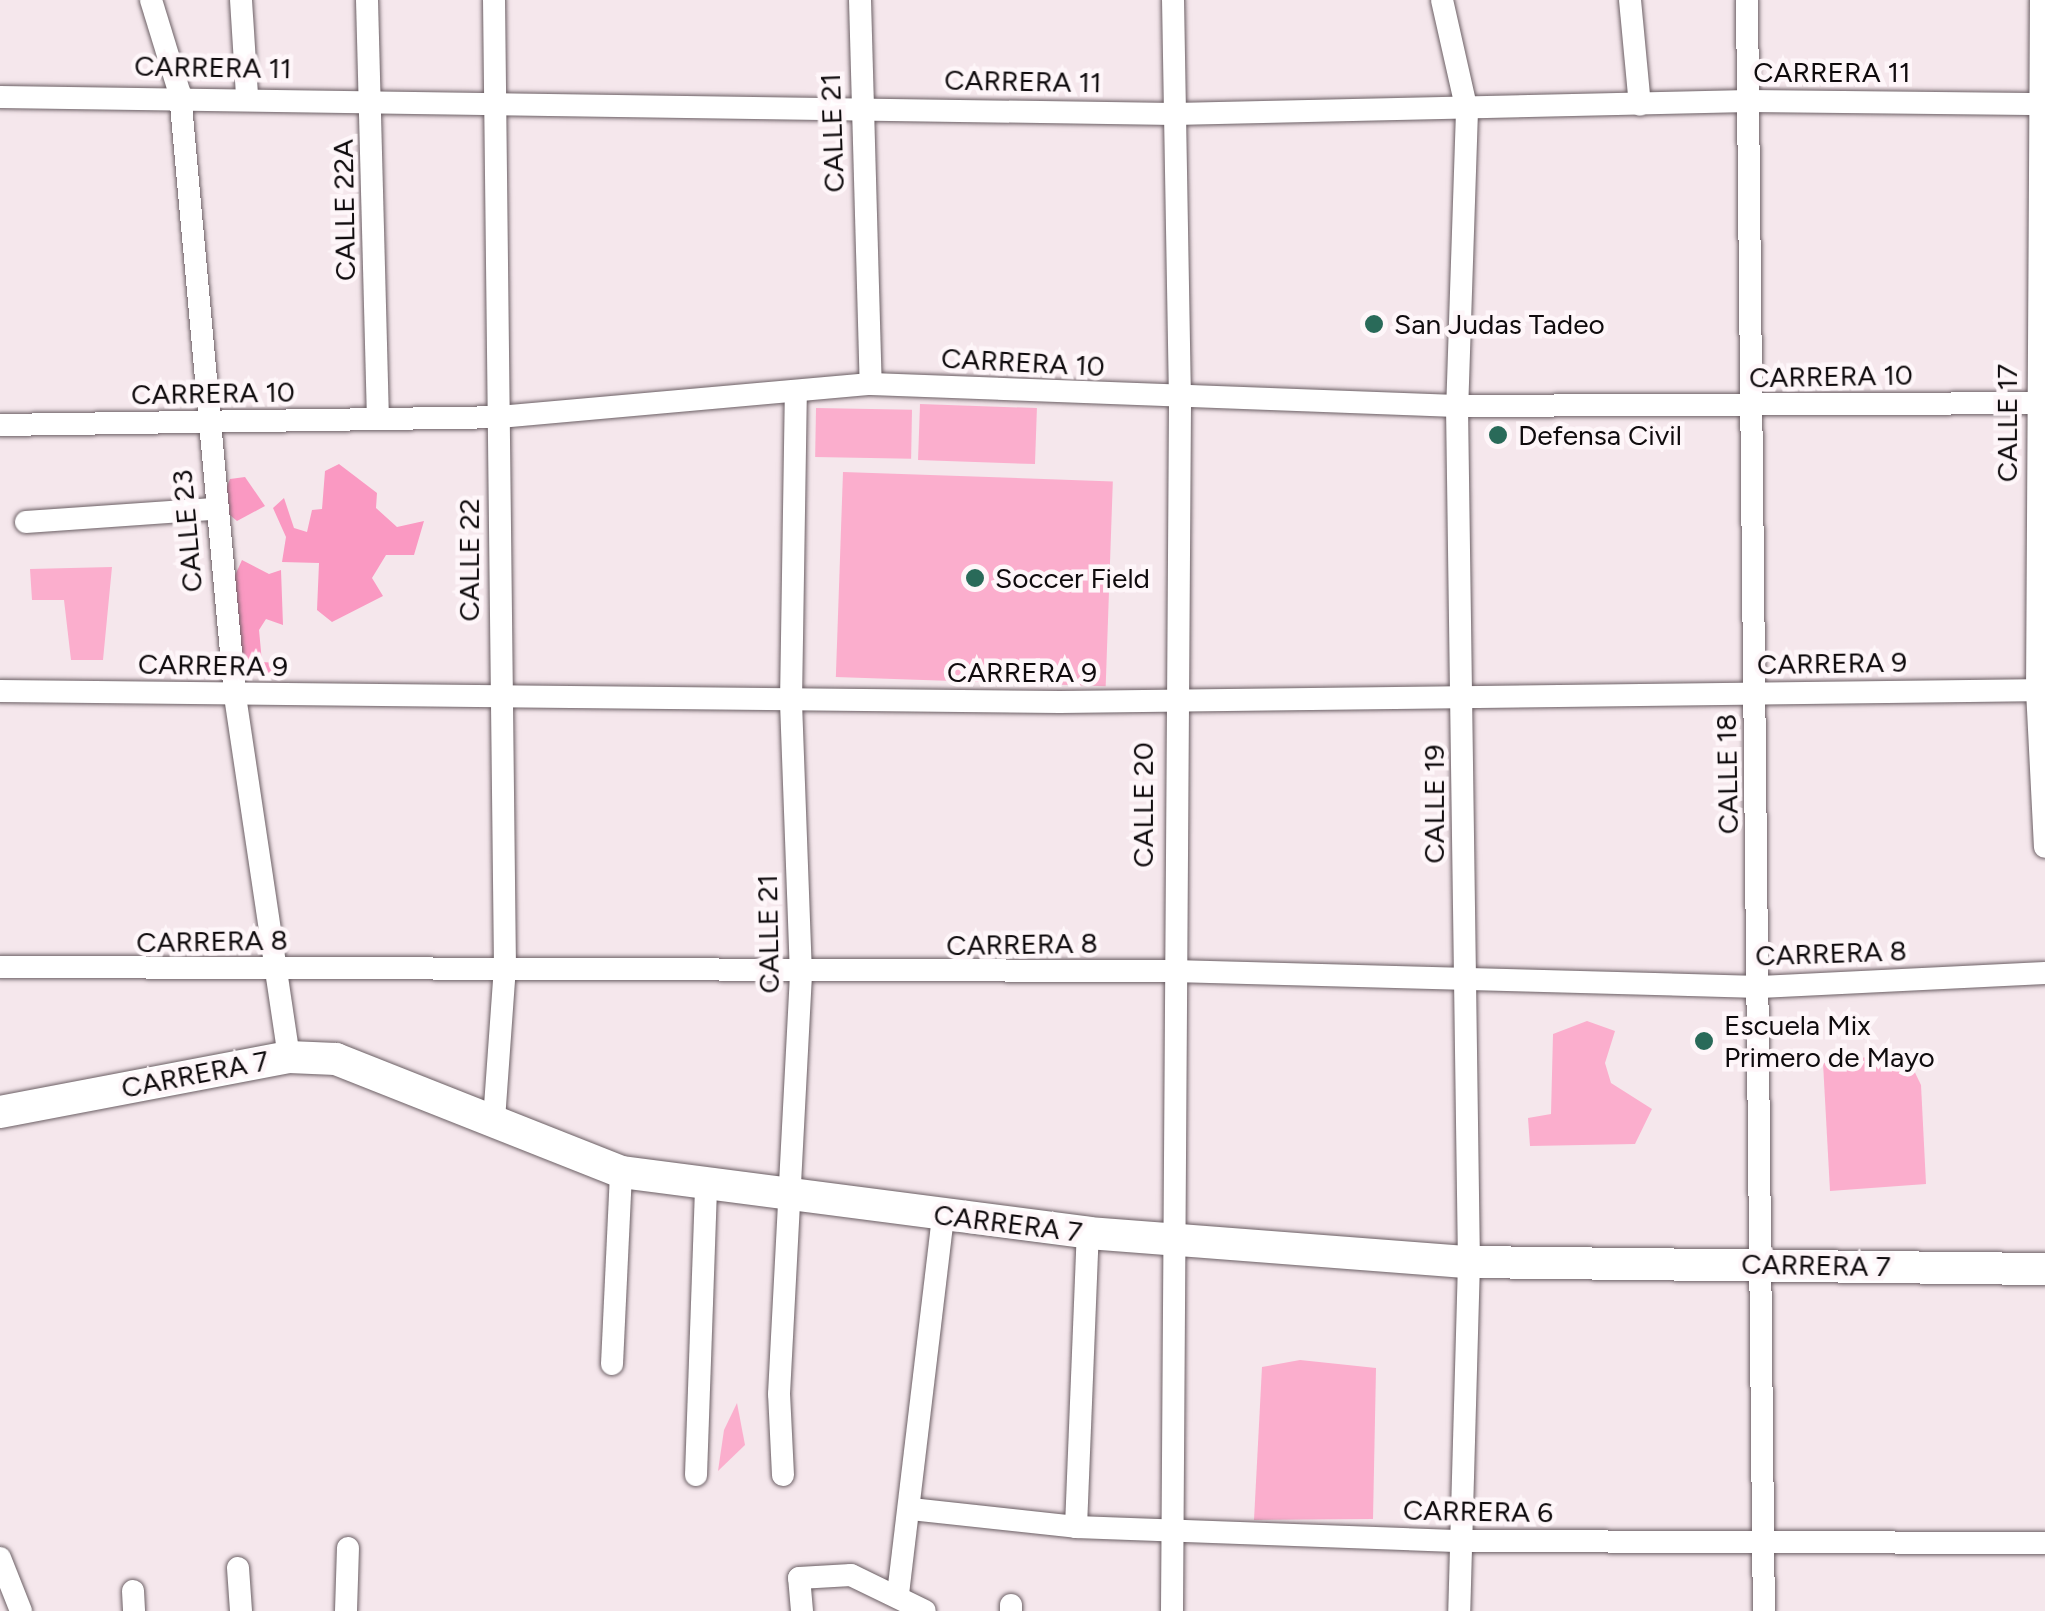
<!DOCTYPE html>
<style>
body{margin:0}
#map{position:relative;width:2045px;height:1611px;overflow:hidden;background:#f5e7ec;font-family:Figtree,sans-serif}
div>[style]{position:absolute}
.green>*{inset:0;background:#fbaecd;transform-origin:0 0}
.forest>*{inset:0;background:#fa99c2}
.roads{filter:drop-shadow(0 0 2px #6b5f64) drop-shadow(0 0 2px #6b5f64)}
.street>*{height:22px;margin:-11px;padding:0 11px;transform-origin:11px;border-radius:11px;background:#fff}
.secondary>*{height:32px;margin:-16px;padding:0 16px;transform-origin:16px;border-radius:16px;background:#fff}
.dots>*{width:28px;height:28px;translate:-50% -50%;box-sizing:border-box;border:5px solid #fef6f9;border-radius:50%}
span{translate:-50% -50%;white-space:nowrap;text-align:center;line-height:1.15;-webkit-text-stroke:9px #fef6f9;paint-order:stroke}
.street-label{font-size:28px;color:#0f0b0d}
.poi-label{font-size:28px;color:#0f0b0d}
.left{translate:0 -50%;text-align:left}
</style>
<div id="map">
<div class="green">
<i style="left:920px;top:404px;width:117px;height:56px;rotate:2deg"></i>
<i style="left:816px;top:408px;width:96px;height:49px;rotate:1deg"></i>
<i style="left:843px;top:472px;width:270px;height:205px;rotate:2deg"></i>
<i style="clip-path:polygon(112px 567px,103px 660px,71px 660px,64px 600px,32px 600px,30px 569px)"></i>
<i style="clip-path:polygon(1587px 1021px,1615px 1031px,1605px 1063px,1611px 1083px,1652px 1109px,1635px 1144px,1530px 1146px,1528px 1118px,1551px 1114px,1553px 1034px)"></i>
<i style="clip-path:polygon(1905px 1052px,1921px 1085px,1926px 1184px,1830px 1191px,1823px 1063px)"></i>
<i style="clip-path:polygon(1300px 1360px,1376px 1368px,1373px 1519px,1254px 1520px,1262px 1367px)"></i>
<i style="clip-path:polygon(737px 1403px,745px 1445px,718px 1471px,724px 1430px)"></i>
</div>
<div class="forest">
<i style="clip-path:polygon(339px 464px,377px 493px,376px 508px,397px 527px,424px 521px,414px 555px,386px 555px,372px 578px,383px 596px,332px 622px,317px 610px,319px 563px,282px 562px,286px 537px,273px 508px,284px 498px,294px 528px,307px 532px,312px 510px,322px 509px,325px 471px)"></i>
<i style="clip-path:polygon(245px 477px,265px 506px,237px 521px,219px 506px,230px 479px)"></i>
<i style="clip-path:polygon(242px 560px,269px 574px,281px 570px,283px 625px,266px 619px,259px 630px,262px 662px,277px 663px,277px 676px,237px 672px,232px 582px)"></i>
</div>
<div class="roads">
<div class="street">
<i style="left:151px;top:0;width:98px;rotate:72.9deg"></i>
<i style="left:180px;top:94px;width:605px;rotate:84.78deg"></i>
<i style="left:235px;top:696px;width:365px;rotate:81.5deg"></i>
<i style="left:241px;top:0;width:95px;rotate:86.4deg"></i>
<i style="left:367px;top:0;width:419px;rotate:88.5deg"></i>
<i style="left:860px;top:0;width:384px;rotate:88.4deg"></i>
<i style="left:1442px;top:0;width:114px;rotate:77.3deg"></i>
<i style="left:1467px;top:111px;width:295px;rotate:91.9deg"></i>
<i style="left:1457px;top:406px;width:856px;rotate:89.2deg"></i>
<i style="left:1469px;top:1262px;width:349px;rotate:91.6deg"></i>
<i style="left:1630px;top:0;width:105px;rotate:84.6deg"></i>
<i style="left:1747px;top:0;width:1611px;rotate:89.4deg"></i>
<i style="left:2041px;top:0;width:690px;rotate:90.33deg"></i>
<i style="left:2037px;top:690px;width:157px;rotate:87.1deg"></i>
<i style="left:0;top:97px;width:1174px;rotate:0.83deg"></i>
<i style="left:1174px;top:114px;width:575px;rotate:-1.3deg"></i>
<i style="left:1749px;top:101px;width:296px;rotate:0.6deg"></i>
<i style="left:0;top:425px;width:499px;rotate:-0.9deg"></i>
<i style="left:499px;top:417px;width:373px;rotate:-5.1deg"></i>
<i style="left:871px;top:384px;width:586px;rotate:2.15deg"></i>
<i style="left:1457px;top:406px;width:588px;rotate:-0.29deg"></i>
<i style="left:26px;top:522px;width:188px;rotate:-4deg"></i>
<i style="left:0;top:691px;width:1060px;rotate:0.59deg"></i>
<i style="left:1060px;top:702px;width:985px;rotate:-0.7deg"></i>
<i style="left:0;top:967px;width:1173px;rotate:0.2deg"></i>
<i style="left:1173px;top:971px;width:587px;rotate:1.56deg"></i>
<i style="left:1760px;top:987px;width:285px;rotate:-2.8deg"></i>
<i style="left:494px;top:1120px;width:152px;rotate:-85.9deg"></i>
<i style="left:505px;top:968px;width:968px;rotate:-90.65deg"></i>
<i style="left:612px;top:1364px;width:192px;rotate:-87.3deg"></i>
<i style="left:696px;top:1475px;width:290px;rotate:-88deg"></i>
<i style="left:783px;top:1475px;width:81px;rotate:-92.8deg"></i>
<i style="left:779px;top:1394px;width:420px;rotate:-87deg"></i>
<i style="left:801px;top:975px;width:273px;rotate:-92.1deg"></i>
<i style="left:791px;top:702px;width:311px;rotate:-89.1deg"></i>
<i style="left:911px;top:1509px;width:166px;rotate:6.2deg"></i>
<i style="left:1076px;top:1527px;width:386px;rotate:2.1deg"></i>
<i style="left:1462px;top:1541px;width:583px;rotate:0.2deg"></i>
<i style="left:1076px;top:1527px;width:294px;rotate:-87.7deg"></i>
<i style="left:0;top:1558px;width:57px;rotate:68.4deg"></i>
<i style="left:238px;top:1568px;width:43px;rotate:86deg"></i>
<i style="left:133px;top:1591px;width:20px;rotate:87deg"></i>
<i style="left:898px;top:1594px;width:382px;rotate:-83.2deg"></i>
<i style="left:346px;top:1611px;width:63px;rotate:-88.2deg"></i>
<i style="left:802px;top:1611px;width:33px;rotate:-95deg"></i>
<i style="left:799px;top:1578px;width:52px;rotate:-3.3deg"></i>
<i style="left:851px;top:1575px;width:82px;rotate:25.9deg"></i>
<i style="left:1011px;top:1611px;width:6px;rotate:-90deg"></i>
<i style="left:1172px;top:1611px;width:1211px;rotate:-89.62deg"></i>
<i style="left:1180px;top:400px;width:400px;rotate:-91deg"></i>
</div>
<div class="secondary">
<i style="left:0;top:1112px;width:294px;rotate:-10.8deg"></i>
<i style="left:289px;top:1057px;width:47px;rotate:2.4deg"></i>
<i style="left:336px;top:1059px;width:307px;rotate:21.6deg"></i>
<i style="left:621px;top:1172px;width:471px;rotate:7.4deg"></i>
<i style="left:1088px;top:1233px;width:382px;rotate:4.4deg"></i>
<i style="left:1469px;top:1262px;width:576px;rotate:0.7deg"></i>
</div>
</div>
<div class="dots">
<i style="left:1374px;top:324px;background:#296a59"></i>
<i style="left:1498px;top:435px;background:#296a59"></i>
<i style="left:975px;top:578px;background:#296a59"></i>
<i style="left:1704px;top:1041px;background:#296a59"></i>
</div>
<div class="street-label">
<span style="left:213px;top:67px;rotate:1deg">CARRERA 11</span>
<span style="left:1832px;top:72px">CARRERA 11</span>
<span style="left:1023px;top:81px;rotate:1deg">CARRERA 11</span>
<span style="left:832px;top:133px;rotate:-92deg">CALLE 21</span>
<span style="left:344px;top:210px;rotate:-91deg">CALLE 22A</span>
<span style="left:1023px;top:362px;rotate:3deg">CARRERA 10</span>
<span style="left:1831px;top:376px;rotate:-1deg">CARRERA 10</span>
<span style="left:213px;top:393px;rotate:-1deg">CARRERA 10</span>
<span style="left:2007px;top:423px;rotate:-90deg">CALLE 17</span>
<span style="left:187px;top:531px;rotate:-95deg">CALLE 23</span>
<span style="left:469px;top:560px;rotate:-90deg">CALLE 22</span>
<span style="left:1832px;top:663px;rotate:-1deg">CARRERA 9</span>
<span style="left:213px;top:665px;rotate:1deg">CARRERA 9</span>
<span style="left:1022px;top:672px">CARRERA 9</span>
<span style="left:1727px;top:774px;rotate:-91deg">CALLE 18</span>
<span style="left:1434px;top:804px;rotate:-90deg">CALLE 19</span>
<span style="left:1143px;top:805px;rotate:-90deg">CALLE 20</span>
<span style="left:768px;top:934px;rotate:-91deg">CALLE 21</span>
<span style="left:212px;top:941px;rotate:-1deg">CARRERA 8</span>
<span style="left:1022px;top:944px;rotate:-1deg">CARRERA 8</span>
<span style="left:1831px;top:953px;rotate:-2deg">CARRERA 8</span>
<span style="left:195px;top:1074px;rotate:-11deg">CARRERA 7</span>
<span style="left:1008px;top:1223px;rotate:7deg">CARRERA 7</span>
<span style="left:1816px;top:1265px;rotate:1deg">CARRERA 7</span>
<span style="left:1478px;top:1511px;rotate:1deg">CARRERA 6</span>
</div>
<div class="poi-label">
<span class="left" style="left:1394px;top:324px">San Judas Tadeo</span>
<span class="left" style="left:1518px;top:435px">Defensa Civil</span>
<span class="left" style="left:995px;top:578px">Soccer Field</span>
<span class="left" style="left:1724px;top:1041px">Escuela Mix<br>Primero de Mayo</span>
</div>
</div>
